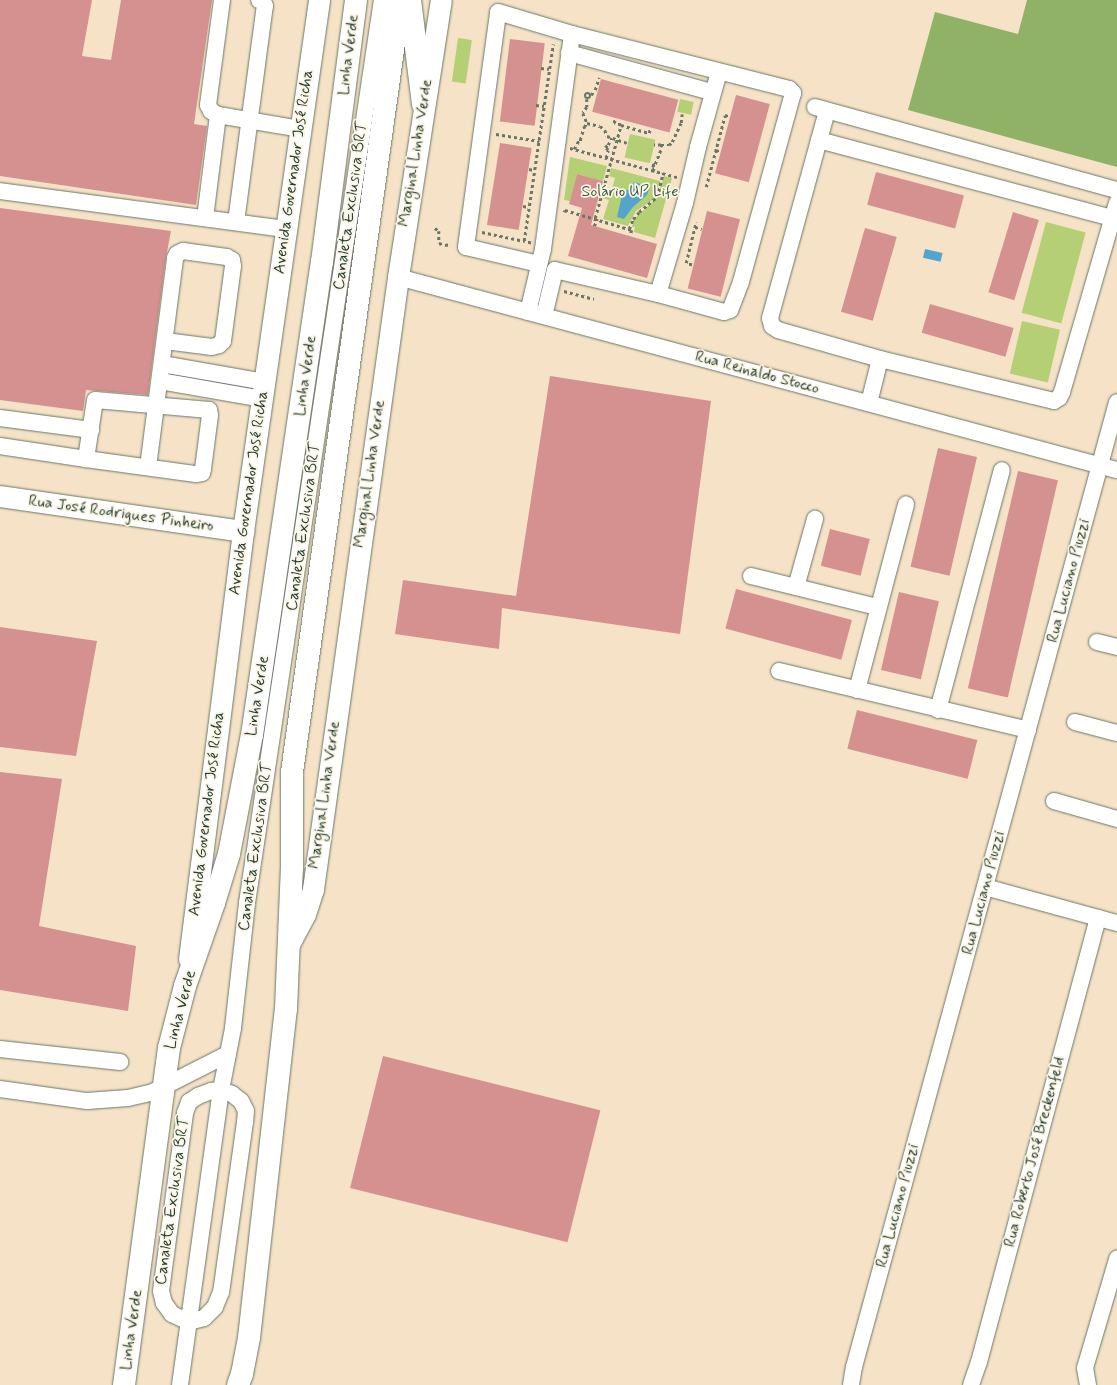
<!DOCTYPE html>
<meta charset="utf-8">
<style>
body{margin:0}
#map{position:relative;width:1117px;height:1385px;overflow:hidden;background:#f5e2c7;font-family:Mynerve,sans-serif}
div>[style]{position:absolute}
.green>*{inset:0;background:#b5cf74;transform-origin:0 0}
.forest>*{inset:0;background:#90b266}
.water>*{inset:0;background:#53a5ce;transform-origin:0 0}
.building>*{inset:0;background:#d4918f;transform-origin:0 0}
.path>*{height:2.5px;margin-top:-1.25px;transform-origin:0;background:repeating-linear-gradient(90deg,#6a7767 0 3px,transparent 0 6px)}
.path>.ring{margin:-1.25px;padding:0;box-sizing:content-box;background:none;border:2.5px solid #6a7767;border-radius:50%}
.roads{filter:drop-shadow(0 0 1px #6a7767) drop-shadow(0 0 1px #6a7767)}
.minor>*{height:16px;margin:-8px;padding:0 8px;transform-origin:8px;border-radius:8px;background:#fff}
.major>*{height:21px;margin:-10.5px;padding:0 10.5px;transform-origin:10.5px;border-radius:10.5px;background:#fff}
.highway>*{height:22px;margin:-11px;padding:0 11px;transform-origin:11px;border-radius:11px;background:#fff}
span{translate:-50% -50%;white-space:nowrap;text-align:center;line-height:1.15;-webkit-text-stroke:3.5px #fcf5e5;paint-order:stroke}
.street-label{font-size:16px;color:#1f3d34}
.park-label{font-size:16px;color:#3d5a41}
</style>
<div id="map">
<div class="green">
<i style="left:458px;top:38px;width:14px;height:44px;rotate:8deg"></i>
<i style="left:680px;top:99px;width:14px;height:13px;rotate:12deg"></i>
<i style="left:630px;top:134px;width:26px;height:24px;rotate:13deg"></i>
<i style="clip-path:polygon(570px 157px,607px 166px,603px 181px,577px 174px,570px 201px,564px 200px)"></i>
<i style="clip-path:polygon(611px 168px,660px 181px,653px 200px,636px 211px,628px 226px,603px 219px,609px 200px,602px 198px,604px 192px,611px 193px,615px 178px,609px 176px)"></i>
<i style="clip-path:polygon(664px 176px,672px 178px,655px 238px,634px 232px,635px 227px,632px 227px,634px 219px,657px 198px)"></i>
<i style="left:1046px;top:222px;width:41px;height:94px;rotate:15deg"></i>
<i style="left:1022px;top:321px;width:39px;height:54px;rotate:13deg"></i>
</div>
<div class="forest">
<i style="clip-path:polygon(1027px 0,1117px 0,1117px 167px,908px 110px,935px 12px,1018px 34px)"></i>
</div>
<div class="water">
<i style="clip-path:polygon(634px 182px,650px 187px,647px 195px,633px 207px,624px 219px,617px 217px,623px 191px,632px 189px)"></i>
<i style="left:925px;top:249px;width:18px;height:9px;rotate:13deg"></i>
</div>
<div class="building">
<i style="clip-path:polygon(0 0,92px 0,82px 56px,111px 60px,121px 0,212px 0,194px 124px,207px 126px,196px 205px,0 176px)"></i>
<i style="left:510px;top:39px;width:35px;height:83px;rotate:7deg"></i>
<i style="left:601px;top:79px;width:80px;height:34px;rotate:15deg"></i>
<i style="left:736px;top:95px;width:35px;height:81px;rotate:15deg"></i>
<i style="left:500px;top:143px;width:32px;height:83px;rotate:9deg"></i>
<i style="left:876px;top:172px;width:91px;height:34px;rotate:15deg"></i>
<i style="clip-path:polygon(577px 174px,603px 181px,591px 225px,657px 244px,647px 278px,568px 256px,582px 208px,569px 204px)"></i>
<i style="clip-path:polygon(0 208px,171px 231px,166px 257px,148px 395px,86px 390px,83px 411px,0 400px)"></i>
<i style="left:707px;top:211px;width:34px;height:80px;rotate:14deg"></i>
<i style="left:1013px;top:212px;width:27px;height:84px;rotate:17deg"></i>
<i style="left:865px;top:228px;width:33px;height:87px;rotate:16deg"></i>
<i style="left:930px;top:304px;width:87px;height:30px;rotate:16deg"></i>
<i style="clip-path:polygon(550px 376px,711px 401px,680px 634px,502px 608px,499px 649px,395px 634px,403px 580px,516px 596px)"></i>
<i style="left:938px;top:448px;width:40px;height:122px;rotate:13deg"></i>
<i style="left:1018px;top:471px;width:41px;height:223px;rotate:13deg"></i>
<i style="left:830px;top:529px;width:41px;height:38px;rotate:14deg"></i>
<i style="left:736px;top:589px;width:120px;height:41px;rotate:15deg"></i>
<i style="left:899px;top:592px;width:41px;height:80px;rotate:13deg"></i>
<i style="clip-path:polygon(0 627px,97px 641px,76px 756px,0 747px)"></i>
<i style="left:857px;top:710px;width:124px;height:40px;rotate:14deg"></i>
<i style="clip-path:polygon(0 772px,62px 779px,39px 926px,136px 946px,128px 1011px,0 990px)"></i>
<i style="left:383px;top:1056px;width:224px;height:136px;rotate:14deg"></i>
</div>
<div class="path">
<i style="left:541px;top:68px;width:8px;rotate:7deg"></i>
<i class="ring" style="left:585px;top:93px;width:3.5px;height:3.5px"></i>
<i style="left:591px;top:95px;width:6px;rotate:-51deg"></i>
<i style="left:595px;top:90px;width:13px;rotate:-72deg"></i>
<i style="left:587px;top:99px;width:8px;rotate:90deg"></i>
<i style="left:587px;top:107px;width:7px;rotate:124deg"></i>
<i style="left:583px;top:113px;width:11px;rotate:68deg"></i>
<i style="left:587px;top:123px;width:13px;rotate:13deg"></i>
<i style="left:600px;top:126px;width:6px;rotate:39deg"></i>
<i style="left:605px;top:130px;width:6px;rotate:72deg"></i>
<i style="left:607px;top:136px;width:21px;rotate:19deg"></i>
<i style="left:536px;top:105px;width:8px;rotate:7deg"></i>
<i style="left:621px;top:125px;width:29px;rotate:16deg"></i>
<i style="left:649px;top:133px;width:4px;rotate:-76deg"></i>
<i style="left:496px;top:134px;width:44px;rotate:9.2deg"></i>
<i style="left:580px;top:140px;width:14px;rotate:-73deg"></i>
<i style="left:584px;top:127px;width:5px;rotate:-53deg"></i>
<i style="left:661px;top:145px;width:8px"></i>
<i style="left:669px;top:145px;width:4px;rotate:-45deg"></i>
<i style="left:672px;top:142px;width:21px;rotate:-65deg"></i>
<i style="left:681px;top:123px;width:9px;rotate:-84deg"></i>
<i style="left:570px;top:148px;width:111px;rotate:15.2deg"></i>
<i style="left:574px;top:149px;width:10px;rotate:-61deg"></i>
<i style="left:579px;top:140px;width:3px"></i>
<i style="left:716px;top:150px;width:5px;rotate:22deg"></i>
<i style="left:606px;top:158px;width:8px;rotate:-76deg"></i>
<i style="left:608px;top:150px;width:4px;rotate:-135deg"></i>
<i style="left:605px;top:147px;width:4px;rotate:-34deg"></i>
<i style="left:608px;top:145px;width:8px;rotate:-67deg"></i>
<i style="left:529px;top:169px;width:5px;rotate:11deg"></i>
<i style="left:653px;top:171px;width:4px;rotate:-76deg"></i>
<i style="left:654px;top:167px;width:3px;rotate:-135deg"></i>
<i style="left:652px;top:165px;width:3px;rotate:-18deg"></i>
<i style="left:655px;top:164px;width:18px;rotate:-68deg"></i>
<i style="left:662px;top:147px;width:2px;rotate:-117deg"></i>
<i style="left:661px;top:145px;width:7px;rotate:180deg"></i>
<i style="left:706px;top:187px;width:74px;rotate:-75.2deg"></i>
<i style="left:725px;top:115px;width:6px;rotate:18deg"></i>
<i style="left:523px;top:206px;width:6px;rotate:9deg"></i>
<i style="left:564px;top:212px;width:2px;rotate:-63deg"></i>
<i style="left:565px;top:210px;width:70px;rotate:16.6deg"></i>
<i style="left:632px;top:230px;width:6px;rotate:108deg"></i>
<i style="left:595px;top:218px;width:97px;rotate:-74.4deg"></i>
<i style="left:621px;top:125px;width:7px;rotate:-164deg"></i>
<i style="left:614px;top:123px;width:4px;rotate:-76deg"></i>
<i style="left:594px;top:226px;width:8px;rotate:-67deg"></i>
<i style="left:695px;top:227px;width:7px;rotate:16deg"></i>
<i style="left:435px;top:228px;width:5px;rotate:37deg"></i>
<i style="left:439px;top:231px;width:12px;rotate:90deg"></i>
<i style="left:439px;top:243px;width:6px;rotate:18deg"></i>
<i style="left:445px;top:245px;width:6px;rotate:-9deg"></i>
<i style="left:629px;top:229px;width:11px;rotate:-68deg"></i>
<i style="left:633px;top:219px;width:9px;rotate:-49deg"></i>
<i style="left:639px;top:212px;width:23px;rotate:-40deg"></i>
<i style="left:657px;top:197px;width:25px;rotate:-76deg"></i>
<i style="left:482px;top:232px;width:43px;rotate:12.1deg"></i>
<i style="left:531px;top:243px;width:7px;rotate:-164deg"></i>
<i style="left:524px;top:241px;width:199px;rotate:-81.6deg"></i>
<i style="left:692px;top:265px;width:6px;rotate:-162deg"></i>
<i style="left:686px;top:263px;width:42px;rotate:-76.3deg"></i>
<i style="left:564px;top:291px;width:31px;rotate:15deg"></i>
</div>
<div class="roads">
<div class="minor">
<i style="left:222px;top:0;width:106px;rotate:97.6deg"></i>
<i style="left:208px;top:105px;width:7px;rotate:63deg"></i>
<i style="left:211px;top:111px;width:8px;rotate:30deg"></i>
<i style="left:218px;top:115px;width:83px;rotate:9.7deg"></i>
<i style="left:569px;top:53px;width:148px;rotate:15.3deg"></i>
<i style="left:815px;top:107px;width:313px;rotate:15.4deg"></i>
<i style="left:827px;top:111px;width:215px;rotate:105.4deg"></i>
<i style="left:770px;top:318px;width:8px;rotate:76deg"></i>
<i style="left:772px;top:326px;width:7px;rotate:34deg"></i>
<i style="left:778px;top:330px;width:106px;rotate:15.9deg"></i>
<i style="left:880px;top:359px;width:179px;rotate:13.6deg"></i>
<i style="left:1054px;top:401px;width:6px;rotate:-31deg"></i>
<i style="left:1059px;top:398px;width:7px;rotate:-63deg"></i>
<i style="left:1062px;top:392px;width:197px;rotate:-73.8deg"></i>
<i style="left:819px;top:140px;width:303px;rotate:14.9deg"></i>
<i style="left:0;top:191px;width:289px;rotate:7.6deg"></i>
<i style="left:205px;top:218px;width:104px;rotate:-82.8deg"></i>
<i style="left:236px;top:222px;width:218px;rotate:-82.4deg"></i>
<i style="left:265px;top:6px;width:5px;rotate:-112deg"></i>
<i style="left:263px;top:1px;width:4px;rotate:-166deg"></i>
<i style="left:539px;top:264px;width:75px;rotate:-166.9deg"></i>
<i style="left:466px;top:247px;width:237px;rotate:-82.2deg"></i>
<i style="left:498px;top:12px;width:77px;rotate:16.6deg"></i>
<i style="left:572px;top:34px;width:224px;rotate:14.2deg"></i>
<i style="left:789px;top:89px;width:6px;rotate:45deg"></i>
<i style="left:793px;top:93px;width:196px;rotate:105.4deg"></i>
<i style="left:741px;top:282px;width:30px;rotate:111deg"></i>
<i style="left:730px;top:310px;width:6px;rotate:162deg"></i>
<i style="left:724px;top:312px;width:68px;rotate:-164.7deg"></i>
<i style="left:658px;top:294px;width:106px;rotate:-166.9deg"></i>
<i style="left:555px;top:270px;width:47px;rotate:103.4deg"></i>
<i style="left:398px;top:277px;width:744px;rotate:15.03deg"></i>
<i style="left:658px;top:294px;width:95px;rotate:-73.5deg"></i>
<i style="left:685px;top:203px;width:57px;rotate:-76.9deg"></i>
<i style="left:698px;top:147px;width:78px;rotate:-74.4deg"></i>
<i style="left:528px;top:312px;width:65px;rotate:-76.6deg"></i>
<i style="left:543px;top:249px;width:217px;rotate:-82.3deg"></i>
<i style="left:162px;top:364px;width:105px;rotate:9.9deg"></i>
<i style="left:160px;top:381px;width:105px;rotate:9.9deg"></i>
<i style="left:869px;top:403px;width:45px;rotate:-76deg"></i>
<i style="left:0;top:418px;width:92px;rotate:7.5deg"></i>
<i style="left:0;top:446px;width:87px;rotate:8.6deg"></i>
<i style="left:86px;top:459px;width:111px;rotate:7.8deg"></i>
<i style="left:196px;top:474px;width:6px;rotate:-9deg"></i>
<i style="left:202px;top:473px;width:4px;rotate:-76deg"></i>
<i style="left:203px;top:469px;width:54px;rotate:-82.6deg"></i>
<i style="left:210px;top:415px;width:5px;rotate:-101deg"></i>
<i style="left:209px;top:410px;width:114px;rotate:-175deg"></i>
<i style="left:95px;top:400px;width:60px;rotate:98.7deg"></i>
<i style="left:148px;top:467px;width:211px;rotate:-82.6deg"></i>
<i style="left:175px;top:258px;width:4px;rotate:-63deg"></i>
<i style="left:177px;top:254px;width:7px;rotate:-27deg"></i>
<i style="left:183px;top:251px;width:44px;rotate:7.8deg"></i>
<i style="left:227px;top:257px;width:6px;rotate:31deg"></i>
<i style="left:232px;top:260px;width:6px;rotate:81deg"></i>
<i style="left:233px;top:266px;width:76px;rotate:97.6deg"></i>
<i style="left:223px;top:341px;width:6px;rotate:135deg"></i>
<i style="left:219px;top:345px;width:7px;rotate:164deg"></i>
<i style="left:212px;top:347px;width:47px;rotate:-172.7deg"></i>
<i style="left:751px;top:576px;width:130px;rotate:13.8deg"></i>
<i style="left:796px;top:587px;width:71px;rotate:-74.4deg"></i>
<i style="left:1097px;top:642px;width:21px;rotate:14deg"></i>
<i style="left:779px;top:671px;width:256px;rotate:13.3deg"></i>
<i style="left:857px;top:690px;width:192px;rotate:-75.2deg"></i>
<i style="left:938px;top:710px;width:248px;rotate:-75.1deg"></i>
<i style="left:1075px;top:722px;width:43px;rotate:14.7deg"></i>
<i style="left:1054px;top:801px;width:66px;rotate:15.9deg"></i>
<i style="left:985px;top:887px;width:137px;rotate:15.3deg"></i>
<i style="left:0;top:1049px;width:121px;rotate:6.2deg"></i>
<i style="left:0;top:1089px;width:88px;rotate:7.9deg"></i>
<i style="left:87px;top:1101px;width:41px;rotate:-4.2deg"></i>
<i style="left:128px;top:1098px;width:26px;rotate:-13deg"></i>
<i style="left:153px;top:1092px;width:84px;rotate:-26.9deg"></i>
<i style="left:221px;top:1090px;width:12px;rotate:20deg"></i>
<i style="left:232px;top:1094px;width:11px;rotate:38deg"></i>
<i style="left:241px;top:1101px;width:11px;rotate:63deg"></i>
<i style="left:246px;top:1111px;width:11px;rotate:95deg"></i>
<i style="left:245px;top:1122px;width:172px;rotate:98deg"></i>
<i style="left:221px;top:1292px;width:16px;rotate:112deg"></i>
<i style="left:215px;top:1307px;width:16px;rotate:135deg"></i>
<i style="left:204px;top:1318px;width:16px;rotate:165deg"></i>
<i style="left:189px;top:1322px;width:19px;rotate:-155deg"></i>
<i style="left:172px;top:1314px;width:14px;rotate:-126deg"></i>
<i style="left:164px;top:1303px;width:12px;rotate:-104deg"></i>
<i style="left:161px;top:1291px;width:180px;rotate:-82.3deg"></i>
<i style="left:185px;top:1113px;width:12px;rotate:-70deg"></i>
<i style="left:189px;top:1102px;width:11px;rotate:-34deg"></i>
<i style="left:198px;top:1096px;width:14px;rotate:-21deg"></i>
<i style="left:211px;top:1091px;width:10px;rotate:-6deg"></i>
<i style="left:180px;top:1385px;width:298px;rotate:-82.1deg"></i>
<i style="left:221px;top:1090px;width:63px;rotate:-79deg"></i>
<i style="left:233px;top:1028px;width:126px;rotate:-83.6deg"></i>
<i style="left:247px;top:903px;width:913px;rotate:-81.5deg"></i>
<i style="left:851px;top:1385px;width:18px;rotate:-81deg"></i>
<i style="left:854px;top:1367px;width:1000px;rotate:-74.75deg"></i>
<i style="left:971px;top:1385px;width:24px;rotate:-71deg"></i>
<i style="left:979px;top:1362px;width:460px;rotate:-75deg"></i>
<i style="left:1088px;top:1385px;width:17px;rotate:-100deg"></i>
<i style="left:1085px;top:1368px;width:114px;rotate:-73.6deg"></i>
</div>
<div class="major">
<i style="left:0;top:496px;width:246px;rotate:8.2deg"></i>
<i style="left:289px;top:944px;width:34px;rotate:-62deg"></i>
<i style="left:305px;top:914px;width:26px;rotate:-72deg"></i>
<i style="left:313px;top:889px;width:618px;rotate:-82.09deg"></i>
<i style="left:398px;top:277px;width:280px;rotate:-81.2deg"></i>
<i style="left:189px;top:959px;width:431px;rotate:-82.8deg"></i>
<i style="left:243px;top:531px;width:536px;rotate:-81.85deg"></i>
</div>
<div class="highway">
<i style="left:410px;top:0;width:105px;rotate:82.9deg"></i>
<i style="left:124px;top:1385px;width:340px;rotate:-82.4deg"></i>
<i style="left:169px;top:1048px;width:64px;rotate:-75.5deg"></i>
<i style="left:185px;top:986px;width:88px;rotate:-70.7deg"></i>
<i style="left:214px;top:903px;width:51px;rotate:-73deg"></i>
<i style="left:229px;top:854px;width:121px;rotate:-79.1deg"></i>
<i style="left:252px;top:735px;width:478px;rotate:-81.6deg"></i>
<i style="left:322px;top:262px;width:264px;rotate:-82.6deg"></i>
<i style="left:238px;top:1385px;width:12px;rotate:-70deg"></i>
<i style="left:242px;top:1374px;width:37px;rotate:-79deg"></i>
<i style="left:249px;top:1338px;width:331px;rotate:-83.6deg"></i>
<i style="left:286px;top:1009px;width:141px;rotate:-87.6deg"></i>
<i style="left:292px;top:868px;width:96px;rotate:-90deg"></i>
<i style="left:292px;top:772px;width:780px;rotate:-82.04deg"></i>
</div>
</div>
<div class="street-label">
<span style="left:349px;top:55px;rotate:-83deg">Linha Verde</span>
<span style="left:416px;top:153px;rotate:-81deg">Marginal Linha Verde</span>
<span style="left:294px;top:172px;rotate:-82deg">Avenida Governador José Richa</span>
<span style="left:351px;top:206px;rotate:-82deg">Canaleta Exclusiva BRT</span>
<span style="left:757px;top:373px;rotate:15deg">Rua Reinaldo Stocco</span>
<span style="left:306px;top:376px;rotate:-82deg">Linha Verde</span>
<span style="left:370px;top:474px;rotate:-82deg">Marginal Linha Verde</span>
<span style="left:249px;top:493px;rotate:-82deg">Avenida Governador José Richa</span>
<span style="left:121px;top:514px;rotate:8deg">Rua José Rodrigues Pinheiro</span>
<span style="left:304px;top:527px;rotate:-82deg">Canaleta Exclusiva BRT</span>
<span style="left:1069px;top:581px;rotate:-75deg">Rua Luciano Piuzzi</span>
<span style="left:258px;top:696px;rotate:-81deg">Linha Verde</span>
<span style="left:325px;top:795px;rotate:-82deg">Marginal Linha Verde</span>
<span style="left:207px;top:814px;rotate:-83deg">Avenida Governador José Richa</span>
<span style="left:256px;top:847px;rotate:-82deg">Canaleta Exclusiva BRT</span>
<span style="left:984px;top:893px;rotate:-75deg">Rua Luciano Piuzzi</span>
<span style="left:181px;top:1010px;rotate:-75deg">Linha Verde</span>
<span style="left:1035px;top:1152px;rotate:-75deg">Rua Roberto José Breckenfeld</span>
<span style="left:173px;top:1201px;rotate:-82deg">Canaleta Exclusiva BRT</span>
<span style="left:898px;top:1206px;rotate:-75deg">Rua Luciano Piuzzi</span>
<span style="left:132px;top:1330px;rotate:-82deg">Linha Verde</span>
</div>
<div class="park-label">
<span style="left:630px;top:192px">Solário UP Life</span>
</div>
</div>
